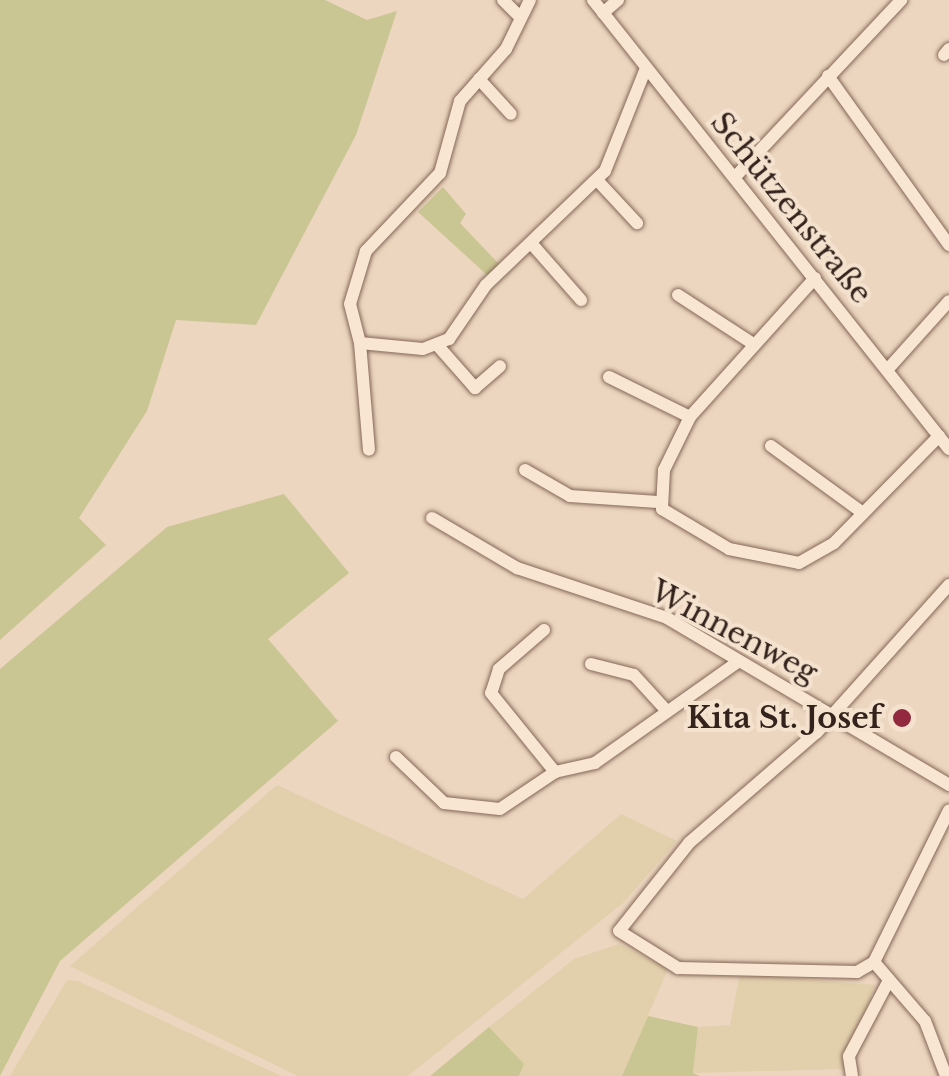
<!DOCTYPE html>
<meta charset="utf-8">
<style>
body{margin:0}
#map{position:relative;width:949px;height:1076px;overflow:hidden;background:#ecd6bf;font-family:"Libre Baskerville",serif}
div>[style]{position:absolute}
.farmland>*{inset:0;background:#e2cfac}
.green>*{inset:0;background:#cac693}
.roads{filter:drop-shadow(0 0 2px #846758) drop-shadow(0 0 2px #846758)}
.minor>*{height:12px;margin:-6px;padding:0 6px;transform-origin:6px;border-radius:6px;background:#f8e5d2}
.dots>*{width:28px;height:28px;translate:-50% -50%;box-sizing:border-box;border:5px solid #f4e2ce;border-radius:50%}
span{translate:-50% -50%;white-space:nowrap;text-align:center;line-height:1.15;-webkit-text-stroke:8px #f4e2ce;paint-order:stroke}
.street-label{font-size:30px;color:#34231c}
.poi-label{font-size:30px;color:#34231c;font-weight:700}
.right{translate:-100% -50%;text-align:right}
</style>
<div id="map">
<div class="farmland">
<i style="clip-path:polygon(277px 785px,523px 899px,621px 814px,677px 841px,623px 903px,408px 1076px,298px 1076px,70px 966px)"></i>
<i style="clip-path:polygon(619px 944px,668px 969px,622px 1076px,519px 1076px,524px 1064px,489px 1027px,574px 959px)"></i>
<i style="clip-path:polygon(740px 974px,875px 985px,844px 1069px,693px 1073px,698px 1027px,730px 1025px)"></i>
<i style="clip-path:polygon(67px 980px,78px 981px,281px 1076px,10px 1076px)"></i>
</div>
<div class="green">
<i style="clip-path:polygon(0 0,325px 0,367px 20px,397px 11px,356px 135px,256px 325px,176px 320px,147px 411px,79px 518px,106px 545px,0 640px)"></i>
<i style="clip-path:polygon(443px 187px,466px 214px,460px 223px,499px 264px,487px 275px,418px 212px)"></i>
<i style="clip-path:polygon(284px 494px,349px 573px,268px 639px,338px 721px,60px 961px,0 1076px,0 669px,167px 527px)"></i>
<i style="clip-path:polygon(648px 1016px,698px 1027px,693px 1073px,700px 1076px,622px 1076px)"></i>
<i style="clip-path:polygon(489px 1027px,524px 1064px,519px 1076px,430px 1076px)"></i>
</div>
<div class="roads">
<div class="minor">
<i style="left:503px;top:0;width:24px;rotate:45deg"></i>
<i style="left:530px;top:0;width:55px;rotate:116.1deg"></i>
<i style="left:506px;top:49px;width:69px;rotate:131.5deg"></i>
<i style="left:460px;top:101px;width:75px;rotate:105.5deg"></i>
<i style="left:440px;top:173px;width:108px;rotate:133.5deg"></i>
<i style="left:366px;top:251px;width:55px;rotate:106.8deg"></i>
<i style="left:350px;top:304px;width:40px;rotate:75.6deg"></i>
<i style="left:360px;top:343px;width:63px;rotate:5.4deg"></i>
<i style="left:423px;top:349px;width:28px;rotate:-21deg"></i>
<i style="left:449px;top:339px;width:65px;rotate:-55.6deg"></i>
<i style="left:486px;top:285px;width:165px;rotate:-43.8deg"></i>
<i style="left:605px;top:171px;width:111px;rotate:-68.3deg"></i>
<i style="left:593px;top:0;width:573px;rotate:51.59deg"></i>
<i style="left:603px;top:13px;width:20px;rotate:-41deg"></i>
<i style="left:944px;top:55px;width:8px;rotate:-50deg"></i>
<i style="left:828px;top:76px;width:208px;rotate:54.4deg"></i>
<i style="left:479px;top:79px;width:47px;rotate:47.6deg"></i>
<i style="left:735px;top:177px;width:243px;rotate:-46.8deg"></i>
<i style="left:597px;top:180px;width:59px;rotate:47.1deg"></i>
<i style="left:531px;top:243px;width:76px;rotate:48.7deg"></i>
<i style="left:815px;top:278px;width:187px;rotate:132deg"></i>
<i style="left:690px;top:417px;width:59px;rotate:116.1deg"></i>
<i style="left:664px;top:470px;width:39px;rotate:93deg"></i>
<i style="left:662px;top:509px;width:78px;rotate:30.8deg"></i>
<i style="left:729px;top:549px;width:71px;rotate:11.3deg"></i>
<i style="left:799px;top:563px;width:40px;rotate:-29.7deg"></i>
<i style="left:834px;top:543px;width:150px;rotate:-45.5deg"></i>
<i style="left:678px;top:295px;width:88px;rotate:33deg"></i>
<i style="left:360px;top:343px;width:107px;rotate:85.2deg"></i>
<i style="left:439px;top:347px;width:55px;rotate:48.7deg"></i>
<i style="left:475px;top:388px;width:33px;rotate:-41deg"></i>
<i style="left:888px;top:369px;width:91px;rotate:-48.1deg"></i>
<i style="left:609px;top:377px;width:90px;rotate:26.3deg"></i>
<i style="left:771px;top:446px;width:114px;rotate:36.1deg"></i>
<i style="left:525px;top:470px;width:52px;rotate:30deg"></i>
<i style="left:570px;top:496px;width:88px;rotate:3.9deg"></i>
<i style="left:432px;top:518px;width:99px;rotate:30.5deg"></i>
<i style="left:517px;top:568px;width:158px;rotate:18.4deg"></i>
<i style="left:667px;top:618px;width:328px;rotate:30.6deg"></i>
<i style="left:949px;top:585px;width:198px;rotate:131.9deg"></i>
<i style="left:817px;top:732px;width:169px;rotate:139.1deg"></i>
<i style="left:689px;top:843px;width:112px;rotate:128.5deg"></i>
<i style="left:619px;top:931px;width:70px;rotate:32.1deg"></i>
<i style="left:678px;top:968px;width:179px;rotate:1.3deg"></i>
<i style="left:857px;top:972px;width:20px;rotate:-30deg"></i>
<i style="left:874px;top:962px;width:169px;rotate:-63.7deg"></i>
<i style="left:544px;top:630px;width:60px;rotate:139.1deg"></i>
<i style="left:499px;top:669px;width:25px;rotate:108deg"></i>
<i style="left:491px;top:693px;width:102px;rotate:51deg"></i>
<i style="left:591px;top:664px;width:44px;rotate:14.3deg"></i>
<i style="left:634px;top:675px;width:47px;rotate:47.6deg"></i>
<i style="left:396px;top:757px;width:66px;rotate:43.8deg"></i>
<i style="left:444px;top:803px;width:56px;rotate:6.1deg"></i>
<i style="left:500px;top:809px;width:66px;rotate:-33.9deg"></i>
<i style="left:555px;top:772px;width:41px;rotate:-12.7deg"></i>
<i style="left:595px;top:763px;width:176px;rotate:-35.3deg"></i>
<i style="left:874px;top:962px;width:78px;rotate:49.2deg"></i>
<i style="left:925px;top:1021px;width:59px;rotate:69.1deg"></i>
<i style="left:852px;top:1076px;width:20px;rotate:-99deg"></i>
<i style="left:849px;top:1056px;width:86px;rotate:-62.2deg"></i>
</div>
</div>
<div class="dots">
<i style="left:902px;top:718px;background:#92293e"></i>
</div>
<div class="street-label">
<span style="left:791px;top:208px;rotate:51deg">Schützenstraße</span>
<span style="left:734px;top:632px;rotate:28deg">Winnenweg</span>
</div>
<div class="poi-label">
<span class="right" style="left:882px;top:718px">Kita St. Josef</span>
</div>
</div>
